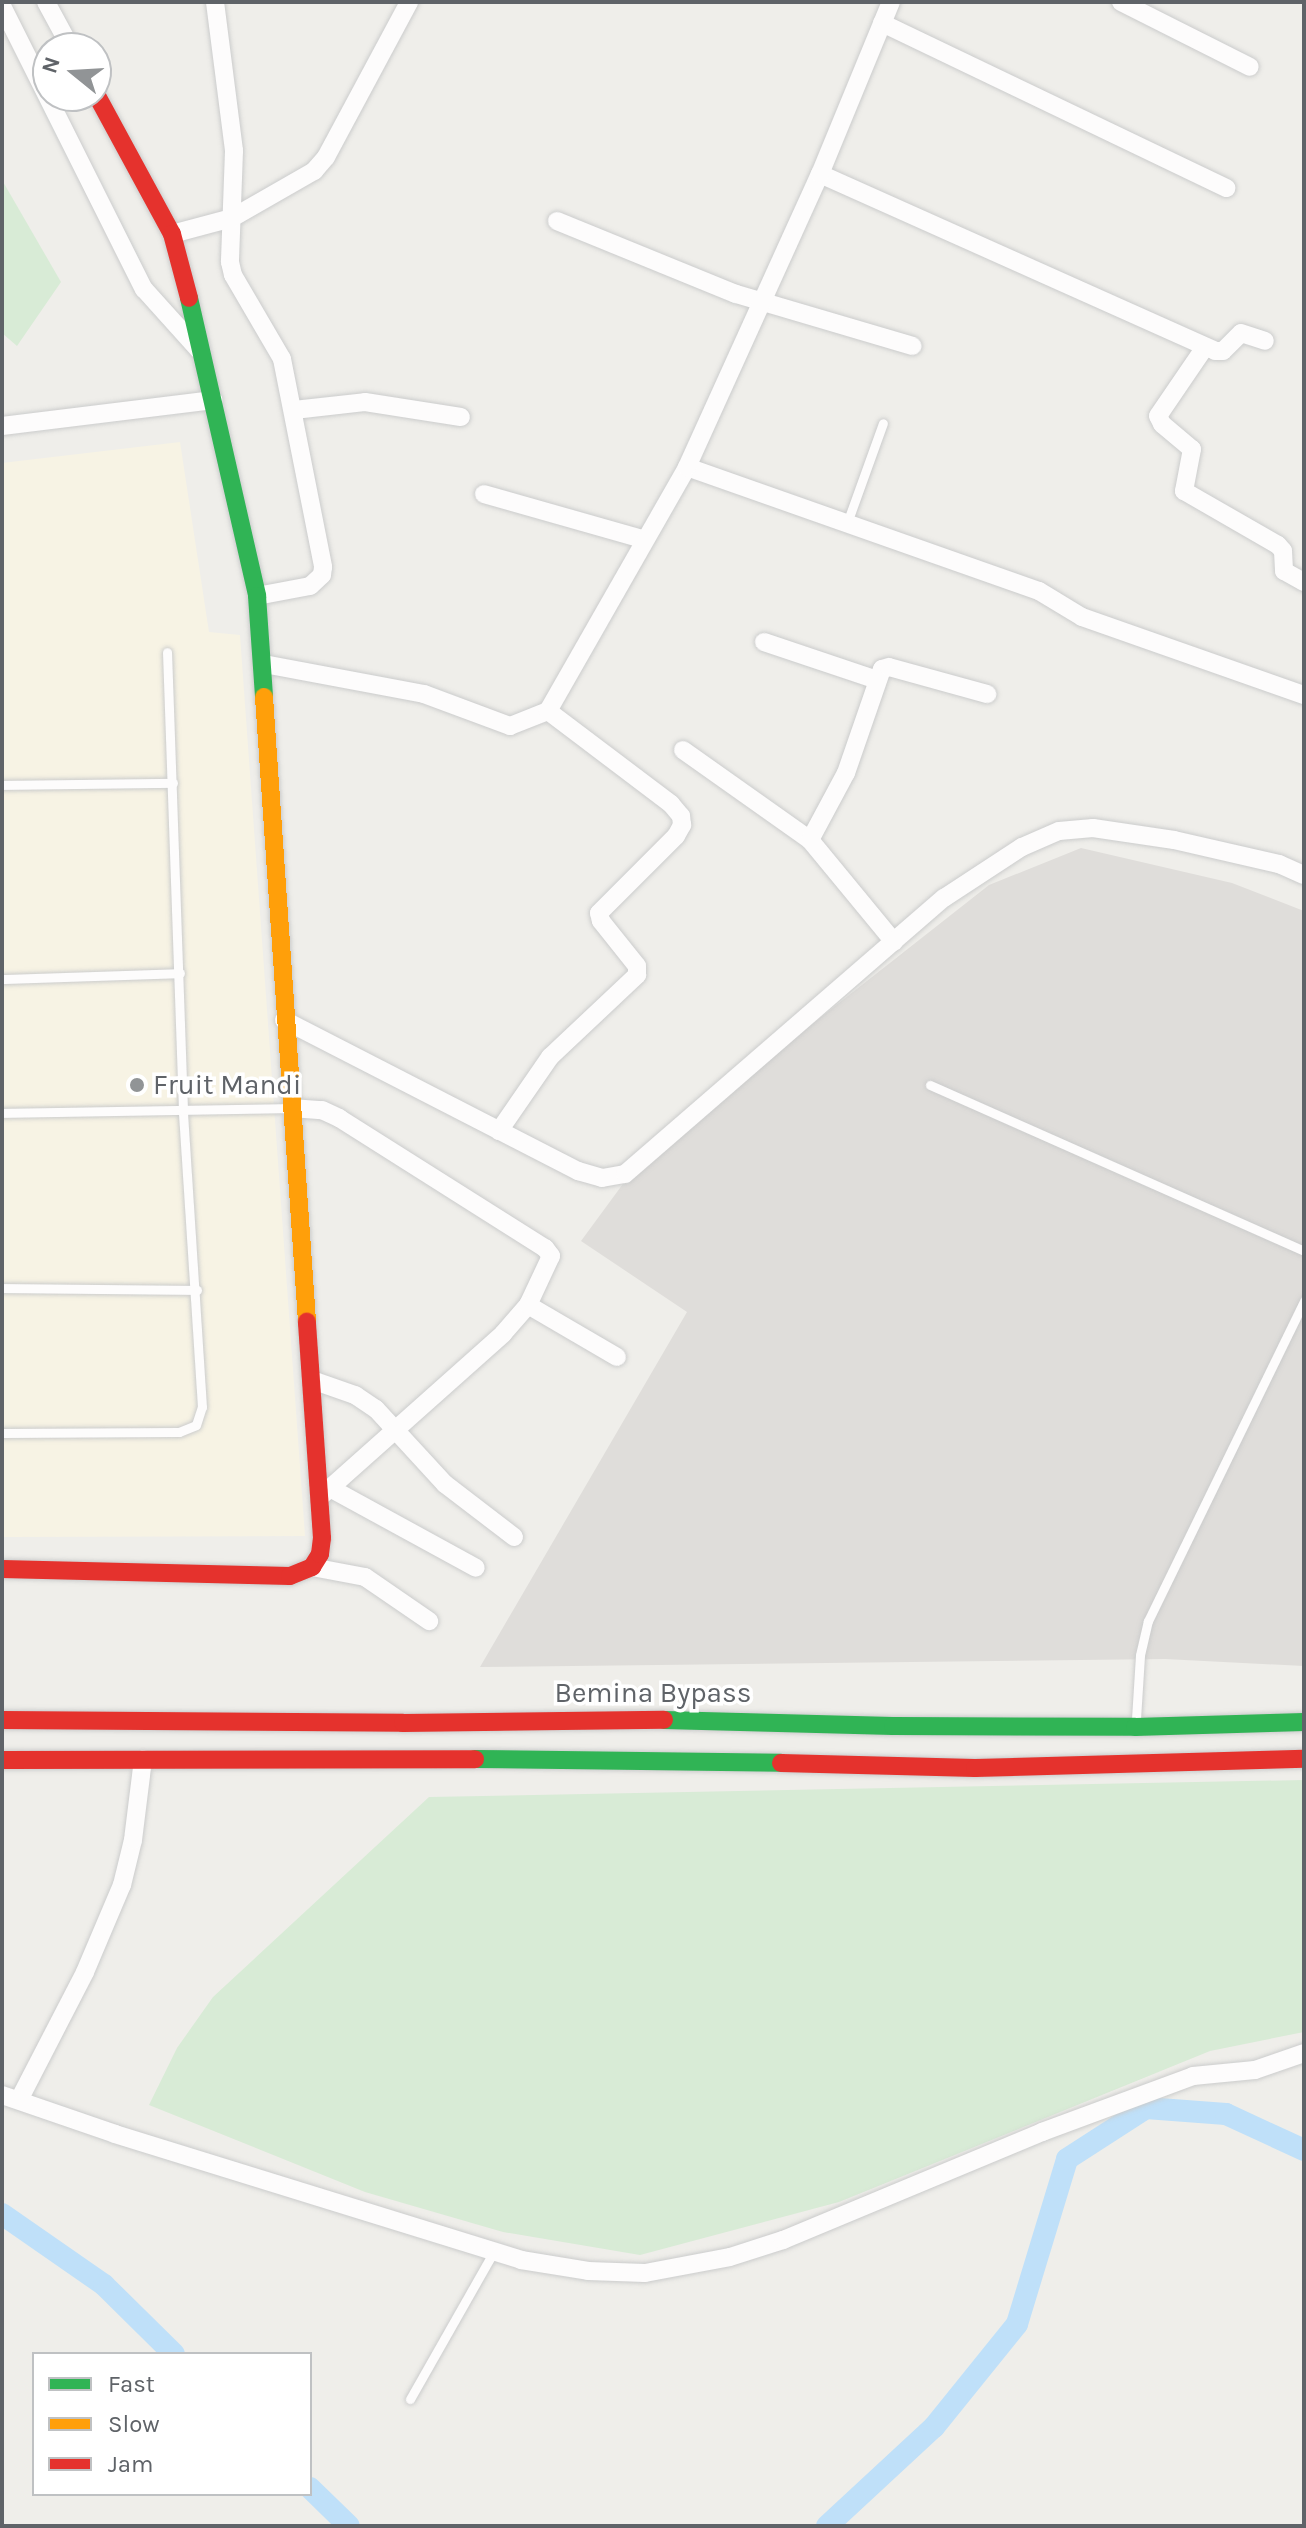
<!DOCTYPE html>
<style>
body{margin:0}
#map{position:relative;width:1306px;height:2528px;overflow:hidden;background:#efeeea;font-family:Karla,sans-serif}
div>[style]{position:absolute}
.commercial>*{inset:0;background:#f7f3e4}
.industrial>*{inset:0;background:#dfddda}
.green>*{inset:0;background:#d8ebd6}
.canal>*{height:22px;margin:-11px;padding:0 11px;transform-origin:11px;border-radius:11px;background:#bfe0f9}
.roads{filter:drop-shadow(0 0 2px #cbcccc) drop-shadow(0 0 2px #cbcccc)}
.lane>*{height:9px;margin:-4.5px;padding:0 4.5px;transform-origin:4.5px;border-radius:4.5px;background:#fdfcfc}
.street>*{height:18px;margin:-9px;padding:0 9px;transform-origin:9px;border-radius:9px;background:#fdfcfc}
.fast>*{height:18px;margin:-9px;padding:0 9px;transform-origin:9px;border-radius:9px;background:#30b455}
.slow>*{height:18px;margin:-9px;padding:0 9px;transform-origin:9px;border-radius:9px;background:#ff9f0a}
.jam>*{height:18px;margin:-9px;padding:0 9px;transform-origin:9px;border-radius:9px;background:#e5322d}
.dots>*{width:22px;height:22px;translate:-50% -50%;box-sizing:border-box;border:4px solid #fff;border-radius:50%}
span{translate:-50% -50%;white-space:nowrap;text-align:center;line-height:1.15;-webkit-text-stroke:7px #fff;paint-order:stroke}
.poi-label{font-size:28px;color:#5f6368}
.left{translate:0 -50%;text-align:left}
.street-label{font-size:28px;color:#5f6368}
.frame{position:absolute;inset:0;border:4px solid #5f6368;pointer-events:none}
.legend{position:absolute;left:32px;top:2352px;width:280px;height:144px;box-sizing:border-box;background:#fff;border:2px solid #bfc1c3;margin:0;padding:10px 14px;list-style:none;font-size:24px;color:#5f6368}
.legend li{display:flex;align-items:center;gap:16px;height:40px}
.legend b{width:40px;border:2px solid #bfc1c3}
.north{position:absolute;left:32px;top:32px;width:80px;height:80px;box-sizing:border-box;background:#fff;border:2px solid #bfc1c3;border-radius:50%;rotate:288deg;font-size:22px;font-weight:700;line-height:32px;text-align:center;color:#5f6368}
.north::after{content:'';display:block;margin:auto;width:28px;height:36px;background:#919496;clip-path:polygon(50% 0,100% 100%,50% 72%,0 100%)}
</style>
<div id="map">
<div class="commercial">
<i style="clip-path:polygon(180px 442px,209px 632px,240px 635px,305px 1536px,2px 1537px,2px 463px)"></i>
</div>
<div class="industrial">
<i style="clip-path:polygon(1081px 848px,1232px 883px,1304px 911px,1304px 1666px,1165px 1659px,480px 1667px,687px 1312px,581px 1241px,642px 1158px,989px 885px)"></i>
</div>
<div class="green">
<i style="clip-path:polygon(2px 180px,61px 282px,17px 346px,2px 333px)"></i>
<i style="clip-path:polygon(1304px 1780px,1304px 2032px,1210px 2051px,839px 2202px,640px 2255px,503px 2232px,365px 2192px,149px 2105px,177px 2048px,213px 1997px,429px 1797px)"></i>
</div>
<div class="canal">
<i style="left:2px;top:2214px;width:124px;rotate:34.8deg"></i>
<i style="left:104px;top:2285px;width:98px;rotate:44.6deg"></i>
<i style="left:310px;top:2488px;width:54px;rotate:44.3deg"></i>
<i style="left:827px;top:2526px;width:146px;rotate:-42.8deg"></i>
<i style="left:934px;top:2427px;width:132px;rotate:-51.1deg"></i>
<i style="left:1017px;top:2324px;width:172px;rotate:-73.1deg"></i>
<i style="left:1067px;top:2159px;width:94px;rotate:-32.8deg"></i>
<i style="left:1146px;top:2108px;width:80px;rotate:4.3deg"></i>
<i style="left:1226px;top:2114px;width:86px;rotate:24.8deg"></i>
</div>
<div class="roads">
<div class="lane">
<i style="left:847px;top:523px;width:106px;rotate:-70.2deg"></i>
<i style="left:2px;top:785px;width:171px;rotate:-0.7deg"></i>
<i style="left:2px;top:979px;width:178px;rotate:-1.9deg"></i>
<i style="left:930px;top:1085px;width:409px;rotate:23.9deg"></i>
<i style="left:2px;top:1113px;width:289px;rotate:-1deg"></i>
<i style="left:2px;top:1288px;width:195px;rotate:0.6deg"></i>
<i style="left:2px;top:1433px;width:177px;rotate:-0.3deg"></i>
<i style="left:179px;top:1432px;width:18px;rotate:-22deg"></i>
<i style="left:196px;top:1425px;width:19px;rotate:-72deg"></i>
<i style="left:202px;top:1407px;width:298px;rotate:-93.7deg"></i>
<i style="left:183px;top:1110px;width:458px;rotate:-92deg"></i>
<i style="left:1136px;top:1719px;width:64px;rotate:-86.4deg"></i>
<i style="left:1140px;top:1655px;width:35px;rotate:-77deg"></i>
<i style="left:1148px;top:1621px;width:356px;rotate:-64deg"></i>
<i style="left:410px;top:2399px;width:170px;rotate:-60.4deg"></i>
</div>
<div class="street">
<i style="left:46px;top:2px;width:52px;rotate:61.5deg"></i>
<i style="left:215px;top:2px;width:150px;rotate:82.7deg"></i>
<i style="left:234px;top:151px;width:111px;rotate:92.1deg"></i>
<i style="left:230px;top:262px;width:13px;rotate:77deg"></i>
<i style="left:233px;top:275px;width:97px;rotate:59.7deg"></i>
<i style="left:282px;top:359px;width:212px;rotate:78.8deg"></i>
<i style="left:323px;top:567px;width:8px;rotate:97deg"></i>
<i style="left:322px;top:575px;width:16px;rotate:137deg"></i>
<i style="left:310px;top:586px;width:54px;rotate:169.3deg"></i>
<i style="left:1121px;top:2px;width:144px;rotate:26.7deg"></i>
<i style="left:2px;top:6px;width:317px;rotate:63.4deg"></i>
<i style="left:144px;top:289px;width:82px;rotate:48deg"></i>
<i style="left:882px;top:23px;width:382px;rotate:25.6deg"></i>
<i style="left:820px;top:174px;width:433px;rotate:24.1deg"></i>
<i style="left:1215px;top:351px;width:8px"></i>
<i style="left:1223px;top:351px;width:25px;rotate:-45deg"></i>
<i style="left:1241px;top:333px;width:25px;rotate:18deg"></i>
<i style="left:557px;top:221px;width:193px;rotate:22.2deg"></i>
<i style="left:736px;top:294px;width:184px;rotate:16.4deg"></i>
<i style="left:172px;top:234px;width:62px;rotate:-14.9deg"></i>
<i style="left:232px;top:218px;width:95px;rotate:-29.8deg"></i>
<i style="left:314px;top:171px;width:18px;rotate:-49deg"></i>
<i style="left:326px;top:157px;width:176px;rotate:-61.8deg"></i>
<i style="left:1205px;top:347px;width:83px;rotate:124.3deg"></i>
<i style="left:1158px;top:416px;width:9px;rotate:63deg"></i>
<i style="left:1162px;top:424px;width:39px;rotate:40deg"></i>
<i style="left:1192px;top:449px;width:43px;rotate:100.8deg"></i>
<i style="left:1184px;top:491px;width:108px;rotate:29.9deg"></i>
<i style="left:1278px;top:545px;width:8px;rotate:50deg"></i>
<i style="left:1283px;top:551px;width:20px;rotate:87deg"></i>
<i style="left:1284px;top:571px;width:23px;rotate:29deg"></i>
<i style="left:294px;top:410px;width:71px;rotate:-6.4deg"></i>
<i style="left:365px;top:402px;width:97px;rotate:8.9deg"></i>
<i style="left:2px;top:426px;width:213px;rotate:-7deg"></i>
<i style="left:687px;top:467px;width:373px;rotate:19.4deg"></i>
<i style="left:1039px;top:591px;width:50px;rotate:31.2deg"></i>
<i style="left:1082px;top:617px;width:235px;rotate:19.4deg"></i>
<i style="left:484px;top:494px;width:167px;rotate:15.9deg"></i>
<i style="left:764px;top:642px;width:119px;rotate:18.6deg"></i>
<i style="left:264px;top:664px;width:163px;rotate:10.6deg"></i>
<i style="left:424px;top:694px;width:92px;rotate:20.4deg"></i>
<i style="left:510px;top:726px;width:41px;rotate:-21.5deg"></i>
<i style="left:548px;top:711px;width:281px;rotate:-60.3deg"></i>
<i style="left:687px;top:467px;width:322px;rotate:-65.6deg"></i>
<i style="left:820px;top:174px;width:186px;rotate:-67.6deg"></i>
<i style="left:683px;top:750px;width:156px;rotate:35.3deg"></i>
<i style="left:810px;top:840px;width:132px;rotate:50.5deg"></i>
<i style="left:810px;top:840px;width:76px;rotate:-61.8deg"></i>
<i style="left:846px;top:773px;width:110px;rotate:-70.9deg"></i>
<i style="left:882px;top:669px;width:7px;rotate:-16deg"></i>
<i style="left:889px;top:667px;width:102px;rotate:15.4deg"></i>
<i style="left:284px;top:1020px;width:331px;rotate:27.2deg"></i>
<i style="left:578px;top:1171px;width:25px;rotate:16deg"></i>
<i style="left:602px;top:1178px;width:23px;rotate:-10deg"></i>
<i style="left:625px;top:1174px;width:422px;rotate:-40.9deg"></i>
<i style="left:944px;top:898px;width:93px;rotate:-33.2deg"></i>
<i style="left:1022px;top:847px;width:40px;rotate:-23.4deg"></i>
<i style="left:1059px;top:831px;width:34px;rotate:-5deg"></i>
<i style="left:1093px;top:828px;width:82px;rotate:8.4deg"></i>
<i style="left:1174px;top:840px;width:108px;rotate:12.9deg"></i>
<i style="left:1279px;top:864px;width:27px;rotate:24deg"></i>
<i style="left:291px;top:1108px;width:31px;rotate:4deg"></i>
<i style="left:322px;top:1110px;width:19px;rotate:25deg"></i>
<i style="left:339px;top:1118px;width:244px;rotate:32.3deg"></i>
<i style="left:545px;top:1248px;width:10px;rotate:53deg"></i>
<i style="left:551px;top:1256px;width:54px;rotate:115.1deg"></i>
<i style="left:528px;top:1305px;width:38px;rotate:131deg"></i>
<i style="left:503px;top:1334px;width:244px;rotate:138.3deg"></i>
<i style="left:499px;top:1131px;width:90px;rotate:-55.4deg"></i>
<i style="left:550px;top:1057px;width:120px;rotate:-43.3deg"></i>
<i style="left:637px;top:975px;width:9px;rotate:-90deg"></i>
<i style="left:637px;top:966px;width:58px;rotate:-128.7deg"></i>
<i style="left:601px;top:921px;width:8px;rotate:-104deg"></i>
<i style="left:599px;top:913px;width:109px;rotate:-45deg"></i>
<i style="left:676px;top:836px;width:13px;rotate:-61deg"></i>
<i style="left:682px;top:825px;width:9px;rotate:-96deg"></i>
<i style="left:681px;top:816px;width:16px;rotate:-130deg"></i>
<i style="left:671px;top:804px;width:154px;rotate:-142.9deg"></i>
<i style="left:528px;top:1305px;width:103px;rotate:30.3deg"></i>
<i style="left:312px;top:1380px;width:46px;rotate:19.2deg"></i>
<i style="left:355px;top:1395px;width:25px;rotate:34deg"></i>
<i style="left:376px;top:1409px;width:102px;rotate:47.4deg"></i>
<i style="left:445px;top:1484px;width:87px;rotate:37.5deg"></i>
<i style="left:330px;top:1488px;width:166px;rotate:28.7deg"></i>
<i style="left:312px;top:1567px;width:54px;rotate:10.7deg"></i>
<i style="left:365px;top:1577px;width:78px;rotate:34.5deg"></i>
<i style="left:2px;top:2095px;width:120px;rotate:19deg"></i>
<i style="left:115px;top:2134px;width:425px;rotate:17.2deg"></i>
<i style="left:521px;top:2260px;width:68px;rotate:9.3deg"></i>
<i style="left:588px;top:2271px;width:57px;rotate:2deg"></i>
<i style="left:645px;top:2273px;width:86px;rotate:-10.7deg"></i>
<i style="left:730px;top:2257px;width:56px;rotate:-17.8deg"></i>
<i style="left:783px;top:2240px;width:281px;rotate:-22.6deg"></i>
<i style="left:1042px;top:2132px;width:161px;rotate:-20.3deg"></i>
<i style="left:1193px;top:2076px;width:62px;rotate:-5.5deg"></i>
<i style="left:1255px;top:2070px;width:52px;rotate:-19.1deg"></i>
<i style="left:19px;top:2100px;width:144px;rotate:-62.7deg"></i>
<i style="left:85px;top:1972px;width:95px;rotate:-67deg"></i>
<i style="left:122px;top:1885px;width:46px;rotate:-76.3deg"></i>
<i style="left:133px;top:1840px;width:81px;rotate:-82.9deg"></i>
</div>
<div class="fast">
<i style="left:189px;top:298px;width:306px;rotate:77.1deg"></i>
<i style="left:257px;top:596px;width:101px;rotate:86deg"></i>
<i style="left:664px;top:1720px;width:229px;rotate:1.5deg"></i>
<i style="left:893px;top:1726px;width:242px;rotate:0.2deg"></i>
<i style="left:1135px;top:1727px;width:169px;rotate:-1.7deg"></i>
<i style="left:475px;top:1759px;width:306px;rotate:0.7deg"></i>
</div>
<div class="slow">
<i style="left:264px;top:697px;width:626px;rotate:86.06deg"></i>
</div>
<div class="jam">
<i style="left:96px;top:94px;width:159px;rotate:61.5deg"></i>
<i style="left:172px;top:234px;width:66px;rotate:75.1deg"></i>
<i style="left:2px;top:1569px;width:288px;rotate:1.4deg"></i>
<i style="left:290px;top:1576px;width:24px;rotate:-22deg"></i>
<i style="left:312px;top:1567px;width:15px;rotate:-58deg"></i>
<i style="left:320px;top:1554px;width:16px;rotate:-83deg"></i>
<i style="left:322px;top:1538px;width:217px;rotate:-94deg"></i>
<i style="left:2px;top:1720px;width:401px;rotate:0.4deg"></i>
<i style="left:403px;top:1723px;width:261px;rotate:-0.7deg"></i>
<i style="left:2px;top:1760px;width:473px;rotate:-0.1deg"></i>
<i style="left:781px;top:1763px;width:194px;rotate:1.5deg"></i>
<i style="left:975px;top:1768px;width:329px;rotate:-1.6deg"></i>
</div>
</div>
<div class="dots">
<i style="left:137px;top:1085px;background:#919496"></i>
</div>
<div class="poi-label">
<span class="left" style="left:153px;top:1085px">Fruit Mandi</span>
</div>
<div class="street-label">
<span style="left:653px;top:1693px">Bemina Bypass</span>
</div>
<div class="frame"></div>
<ul class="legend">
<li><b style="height:10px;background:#30b455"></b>Fast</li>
<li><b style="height:10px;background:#ff9f0a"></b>Slow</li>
<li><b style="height:10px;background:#e5322d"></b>Jam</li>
</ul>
<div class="north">N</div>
</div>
